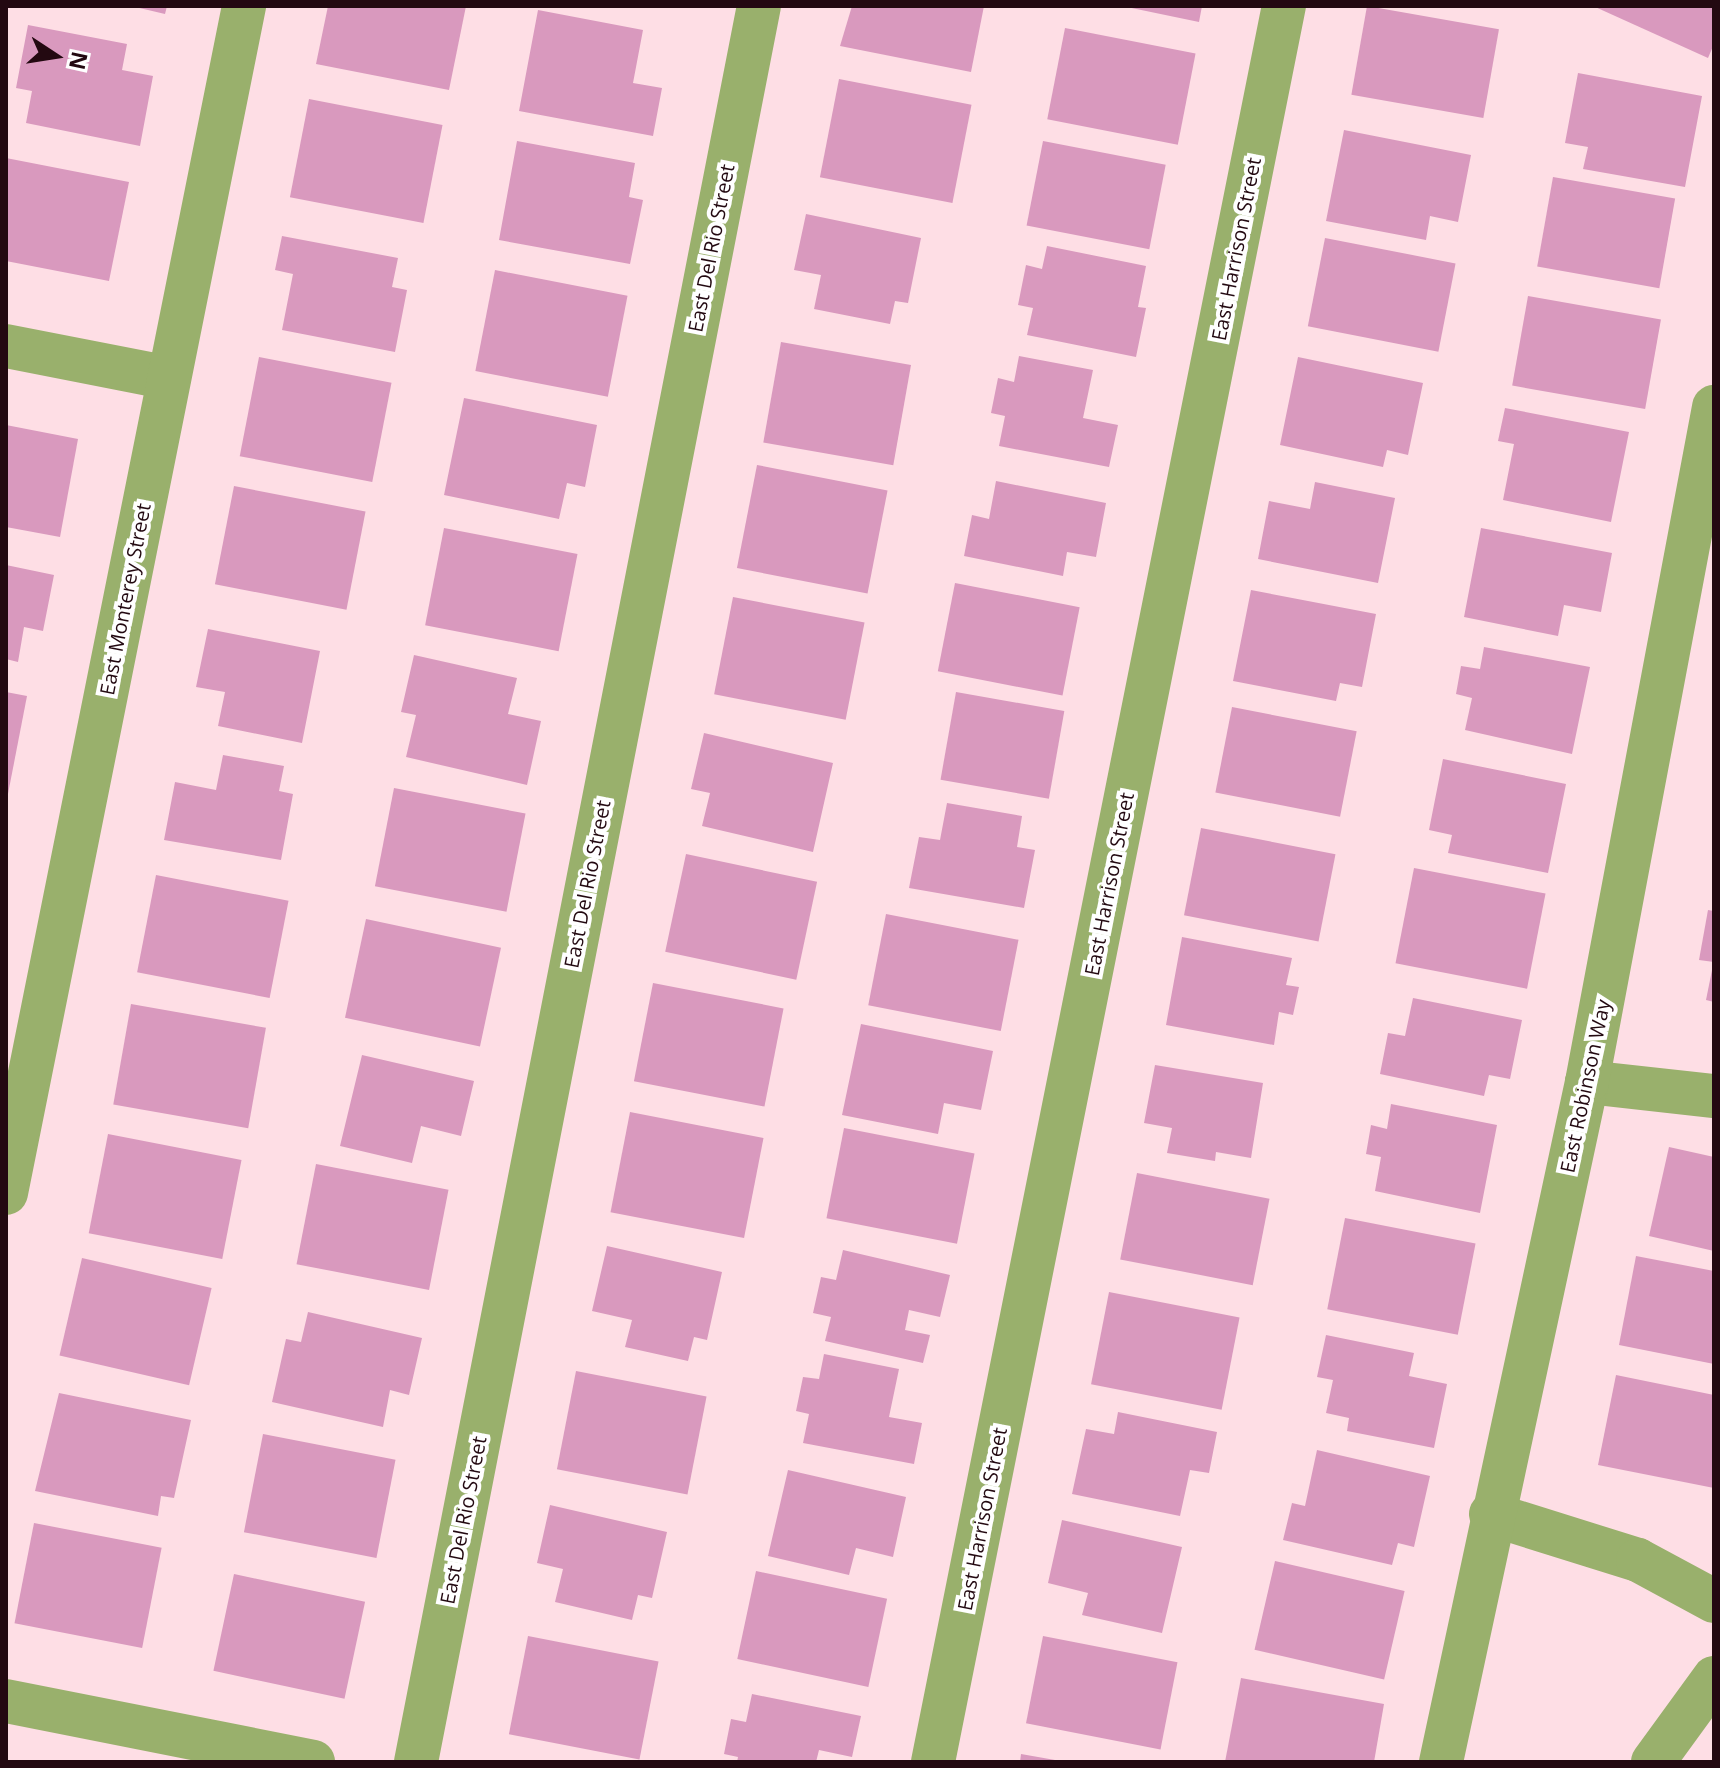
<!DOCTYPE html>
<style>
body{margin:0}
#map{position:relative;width:1720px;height:1768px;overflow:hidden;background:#fedee5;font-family:"Open Sans",sans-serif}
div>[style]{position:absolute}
.building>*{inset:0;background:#d999be;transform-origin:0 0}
.minor>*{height:44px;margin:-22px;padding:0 22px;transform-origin:22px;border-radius:22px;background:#99b06c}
span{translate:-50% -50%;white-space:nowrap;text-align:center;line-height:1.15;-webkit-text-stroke:8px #fff;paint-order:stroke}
.street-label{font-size:20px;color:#230911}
.frame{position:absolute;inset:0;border:8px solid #230911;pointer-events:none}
.north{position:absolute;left:16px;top:16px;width:80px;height:80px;-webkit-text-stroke:6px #fff;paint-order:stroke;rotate:102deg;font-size:22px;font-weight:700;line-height:32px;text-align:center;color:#230911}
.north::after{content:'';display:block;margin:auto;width:28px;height:36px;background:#230911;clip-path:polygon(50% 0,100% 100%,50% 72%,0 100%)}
</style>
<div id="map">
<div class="building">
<i style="clip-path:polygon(131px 6px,167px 6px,165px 14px)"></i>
<i style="clip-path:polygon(328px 6px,466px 6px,449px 90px,316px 64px)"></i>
<i style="clip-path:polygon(852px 6px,984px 6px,971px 72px,840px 46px)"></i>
<i style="clip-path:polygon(1122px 6px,1202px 6px,1199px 22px)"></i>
<i style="left:1367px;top:6px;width:134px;height:90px;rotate:10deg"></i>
<i style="clip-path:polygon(1593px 6px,1714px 6px,1714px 44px,1708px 58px)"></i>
<i style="clip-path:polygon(538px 10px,643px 30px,633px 83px,662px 88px,653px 136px,519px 111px)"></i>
<i style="clip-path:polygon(28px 25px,127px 44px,122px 70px,153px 76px,140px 146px,26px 123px,32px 91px,16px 88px)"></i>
<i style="left:1065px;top:28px;width:133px;height:93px;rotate:11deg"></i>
<i style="clip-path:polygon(1578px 73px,1702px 96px,1685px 187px,1583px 169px,1588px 147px,1565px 143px)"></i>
<i style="left:839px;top:79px;width:135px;height:100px;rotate:11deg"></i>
<i style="left:309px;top:99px;width:136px;height:100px;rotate:11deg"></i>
<i style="clip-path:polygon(1344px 130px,1471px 155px,1458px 222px,1430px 216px,1426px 240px,1326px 221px)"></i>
<i style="clip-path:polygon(517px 141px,635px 163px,629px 197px,643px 200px,630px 264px,499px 240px)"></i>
<i style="left:1043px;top:141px;width:125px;height:86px;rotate:11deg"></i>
<i style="clip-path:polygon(6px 158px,129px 182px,109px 281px,6px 261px)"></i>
<i style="left:1553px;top:177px;width:124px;height:91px;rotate:10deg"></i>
<i style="clip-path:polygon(806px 214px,921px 238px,908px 303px,895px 301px,890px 324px,814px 309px,821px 275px,794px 270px)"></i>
<i style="clip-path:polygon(282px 236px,398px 258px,392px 287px,407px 290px,395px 352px,282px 330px,293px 274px,275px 270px)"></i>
<i style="left:1325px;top:238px;width:133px;height:90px;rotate:11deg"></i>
<i style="clip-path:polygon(1047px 246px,1146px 266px,1138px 307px,1146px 308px,1136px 357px,1027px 335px,1033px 308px,1018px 305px,1026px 265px,1042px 269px)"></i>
<i style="left:495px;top:270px;width:135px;height:103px;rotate:11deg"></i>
<i style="left:1528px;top:296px;width:135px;height:91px;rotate:10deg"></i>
<i style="left:781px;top:342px;width:132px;height:102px;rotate:10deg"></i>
<i style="clip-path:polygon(1019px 356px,1093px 370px,1083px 418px,1118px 425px,1109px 467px,999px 446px,1005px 416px,991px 413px,998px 378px,1014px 382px)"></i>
<i style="left:259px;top:357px;width:135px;height:101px;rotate:11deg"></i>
<i style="clip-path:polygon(1298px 357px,1423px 383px,1408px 455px,1387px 450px,1383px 467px,1280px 445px)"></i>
<i style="clip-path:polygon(464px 398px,597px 425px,585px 487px,567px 483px,559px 519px,444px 495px)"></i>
<i style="clip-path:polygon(1505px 408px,1629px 432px,1611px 522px,1503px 500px,1514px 444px,1498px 441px)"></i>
<i style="clip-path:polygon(6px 425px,78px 439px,60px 537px,6px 527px)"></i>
<i style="left:757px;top:465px;width:133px;height:105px;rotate:11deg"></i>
<i style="clip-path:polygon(996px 481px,1106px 503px,1096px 557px,1067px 552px,1063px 576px,964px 556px,972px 515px,989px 519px)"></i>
<i style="clip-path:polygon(1315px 482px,1395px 498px,1378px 583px,1258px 559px,1269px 501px,1310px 509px)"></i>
<i style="left:234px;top:486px;width:134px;height:100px;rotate:11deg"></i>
<i style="left:444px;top:528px;width:136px;height:99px;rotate:11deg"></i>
<i style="clip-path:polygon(1481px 528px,1612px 553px,1601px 612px,1564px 605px,1558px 636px,1464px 617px)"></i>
<i style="clip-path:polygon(6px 565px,54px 575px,43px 631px,24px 627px,18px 662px,6px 659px)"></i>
<i style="left:955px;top:583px;width:127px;height:90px;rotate:11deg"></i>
<i style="clip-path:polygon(1251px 590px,1376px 614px,1362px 687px,1340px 683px,1336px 701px,1233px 681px)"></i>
<i style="left:733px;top:597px;width:134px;height:99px;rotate:11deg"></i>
<i style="clip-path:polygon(208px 629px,320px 651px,302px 743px,218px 726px,225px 692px,196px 687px)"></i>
<i style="clip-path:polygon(1484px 647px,1590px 667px,1572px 754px,1465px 730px,1472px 698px,1456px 694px,1461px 666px,1480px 669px)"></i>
<i style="clip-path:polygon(414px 655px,517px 678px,508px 714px,541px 721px,527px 785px,406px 757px,416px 715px,401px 712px)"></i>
<i style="clip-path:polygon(6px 692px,27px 696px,7px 799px,6px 799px)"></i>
<i style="left:956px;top:692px;width:110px;height:89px;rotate:10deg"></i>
<i style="left:1232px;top:707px;width:127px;height:87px;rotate:11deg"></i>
<i style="clip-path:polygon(704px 733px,833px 763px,813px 852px,702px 826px,710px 793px,691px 789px)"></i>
<i style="clip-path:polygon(223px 755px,284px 766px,279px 791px,293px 794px,281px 860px,164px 840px,175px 782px,216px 790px)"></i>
<i style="clip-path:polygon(1443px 759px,1566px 784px,1548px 873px,1448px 853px,1452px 835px,1429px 830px)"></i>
<i style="left:394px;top:788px;width:134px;height:100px;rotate:11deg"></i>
<i style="clip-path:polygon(947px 803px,1022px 816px,1017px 847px,1035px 850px,1024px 908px,909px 888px,919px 837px,940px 840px)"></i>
<i style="left:1201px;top:828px;width:137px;height:89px;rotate:11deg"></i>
<i style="left:686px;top:854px;width:134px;height:100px;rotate:12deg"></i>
<i style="left:1414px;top:868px;width:134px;height:97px;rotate:11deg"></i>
<i style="left:156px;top:875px;width:135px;height:99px;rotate:11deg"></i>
<i style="clip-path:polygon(1708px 910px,1714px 911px,1714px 962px,1699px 960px)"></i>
<i style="left:886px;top:914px;width:135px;height:93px;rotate:11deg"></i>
<i style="left:366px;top:919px;width:138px;height:101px;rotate:12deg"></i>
<i style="clip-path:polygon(1182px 937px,1292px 958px,1286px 985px,1299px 987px,1293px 1015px,1279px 1012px,1274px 1045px,1166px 1025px)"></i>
<i style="clip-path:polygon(1713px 965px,1714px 965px,1714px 1002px,1706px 1000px)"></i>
<i style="left:653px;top:983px;width:133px;height:100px;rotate:11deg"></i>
<i style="clip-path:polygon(1413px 998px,1522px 1020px,1510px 1079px,1489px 1075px,1484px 1096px,1380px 1074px,1388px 1033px,1405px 1036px)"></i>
<i style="left:131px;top:1004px;width:137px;height:102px;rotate:10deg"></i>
<i style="clip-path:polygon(861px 1024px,993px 1051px,981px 1110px,944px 1103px,938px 1134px,842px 1115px)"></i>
<i style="clip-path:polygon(362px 1055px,474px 1081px,461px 1136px,421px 1126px,412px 1163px,340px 1146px)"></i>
<i style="clip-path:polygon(1155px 1065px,1263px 1083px,1251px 1158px,1216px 1152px,1215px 1161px,1167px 1153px,1172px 1128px,1144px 1123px)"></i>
<i style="clip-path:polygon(1391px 1104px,1497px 1125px,1480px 1213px,1375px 1191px,1381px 1157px,1366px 1154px,1371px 1125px,1387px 1129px)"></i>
<i style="left:630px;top:1112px;width:136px;height:102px;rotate:11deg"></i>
<i style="left:844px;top:1128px;width:133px;height:92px;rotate:11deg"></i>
<i style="left:108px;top:1134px;width:136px;height:101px;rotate:11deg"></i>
<i style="clip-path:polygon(1669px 1147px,1714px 1157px,1714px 1251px,1649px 1236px)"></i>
<i style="left:316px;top:1164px;width:135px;height:102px;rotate:11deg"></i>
<i style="left:1137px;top:1173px;width:135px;height:88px;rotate:11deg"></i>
<i style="left:1345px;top:1218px;width:133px;height:93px;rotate:11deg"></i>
<i style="clip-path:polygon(607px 1246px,722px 1272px,707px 1340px,694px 1337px,688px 1361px,625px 1347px,632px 1320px,592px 1311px)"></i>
<i style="clip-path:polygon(843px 1250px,950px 1275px,940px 1317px,909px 1310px,905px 1330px,930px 1335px,923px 1363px,825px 1341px,831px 1317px,813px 1313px,821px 1277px,836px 1280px)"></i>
<i style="clip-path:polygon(1636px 1256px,1714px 1271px,1714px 1364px,1619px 1345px)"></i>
<i style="left:82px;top:1258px;width:133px;height:100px;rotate:13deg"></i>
<i style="left:1109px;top:1292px;width:133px;height:94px;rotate:11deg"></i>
<i style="clip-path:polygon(308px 1312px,422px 1338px,409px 1395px,390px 1390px,383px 1427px,272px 1402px,286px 1339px,301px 1342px)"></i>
<i style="clip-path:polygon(1326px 1335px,1414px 1353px,1409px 1376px,1447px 1384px,1434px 1448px,1347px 1431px,1349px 1418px,1326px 1413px,1333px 1380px,1317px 1377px)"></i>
<i style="clip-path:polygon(824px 1354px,899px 1369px,889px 1417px,922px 1423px,914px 1464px,803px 1443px,809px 1414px,796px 1411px,803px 1377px,819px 1379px)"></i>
<i style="left:576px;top:1371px;width:133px;height:100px;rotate:11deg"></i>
<i style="clip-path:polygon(1616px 1375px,1714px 1395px,1714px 1488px,1598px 1465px)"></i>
<i style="clip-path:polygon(59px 1393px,191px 1420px,174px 1498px,161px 1496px,158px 1516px,35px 1491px)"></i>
<i style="clip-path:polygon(1118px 1412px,1217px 1432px,1209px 1473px,1190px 1470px,1180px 1516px,1072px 1494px,1086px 1429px,1114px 1434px)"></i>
<i style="left:263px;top:1434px;width:135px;height:100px;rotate:11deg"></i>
<i style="clip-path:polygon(1317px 1450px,1430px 1476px,1414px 1547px,1398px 1543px,1392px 1565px,1283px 1540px,1292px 1503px,1305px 1506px)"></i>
<i style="clip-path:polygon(788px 1470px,906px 1497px,893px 1557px,856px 1548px,849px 1575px,768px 1556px)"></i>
<i style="clip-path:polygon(550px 1505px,667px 1532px,652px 1598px,638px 1595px,632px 1620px,555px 1602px,563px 1569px,537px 1563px)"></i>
<i style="clip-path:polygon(1062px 1520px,1182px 1547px,1162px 1633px,1082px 1615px,1088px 1593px,1048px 1583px)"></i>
<i style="left:34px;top:1523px;width:130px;height:102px;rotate:11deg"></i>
<i style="left:1275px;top:1561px;width:133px;height:91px;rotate:13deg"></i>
<i style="left:756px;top:1571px;width:134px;height:90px;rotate:12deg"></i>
<i style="left:234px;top:1574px;width:134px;height:99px;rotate:12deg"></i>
<i style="left:528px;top:1636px;width:133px;height:100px;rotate:11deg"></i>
<i style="left:1043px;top:1636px;width:137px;height:89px;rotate:11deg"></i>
<i style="clip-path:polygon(1241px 1678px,1384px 1704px,1374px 1762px,1225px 1762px)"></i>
<i style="clip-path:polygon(752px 1694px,861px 1716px,852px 1757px,819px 1750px,816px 1762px,737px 1762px,738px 1757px,724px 1754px,731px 1719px,746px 1722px)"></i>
<i style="clip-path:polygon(1021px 1754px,1055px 1760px,1055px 1762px,1020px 1762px)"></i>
</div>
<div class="minor">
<i style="left:6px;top:346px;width:166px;rotate:11.1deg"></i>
<i style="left:1587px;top:1082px;width:128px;rotate:6.3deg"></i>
<i style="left:6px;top:1193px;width:1211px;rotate:-78.66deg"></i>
<i style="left:1491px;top:1514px;width:154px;rotate:17.4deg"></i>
<i style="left:1638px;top:1560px;width:86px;rotate:28.3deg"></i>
<i style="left:6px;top:1701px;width:313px;rotate:11.2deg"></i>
<i style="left:416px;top:1762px;width:1789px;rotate:-78.95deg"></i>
<i style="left:933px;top:1762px;width:1791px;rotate:-78.7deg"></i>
<i style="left:1441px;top:1762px;width:695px;rotate:-77.88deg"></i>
<i style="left:1587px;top:1082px;width:687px;rotate:-79.34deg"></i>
<i style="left:1653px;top:1762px;width:104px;rotate:-54deg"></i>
</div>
<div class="street-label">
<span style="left:711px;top:248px;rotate:-79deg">East Del Rio Street</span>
<span style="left:1236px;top:249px;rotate:-79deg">East Harrison Street</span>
<span style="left:125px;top:599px;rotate:-79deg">East Monterey Street</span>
<span style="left:587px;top:884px;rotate:-79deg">East Del Rio Street</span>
<span style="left:1109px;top:884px;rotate:-79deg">East Harrison Street</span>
<span style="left:1585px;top:1086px;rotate:-78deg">East Robinson Way</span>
<span style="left:982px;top:1519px;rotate:-79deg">East Harrison Street</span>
<span style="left:463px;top:1520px;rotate:-79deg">East Del Rio Street</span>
</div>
<div class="frame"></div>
<div class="north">N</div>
</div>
